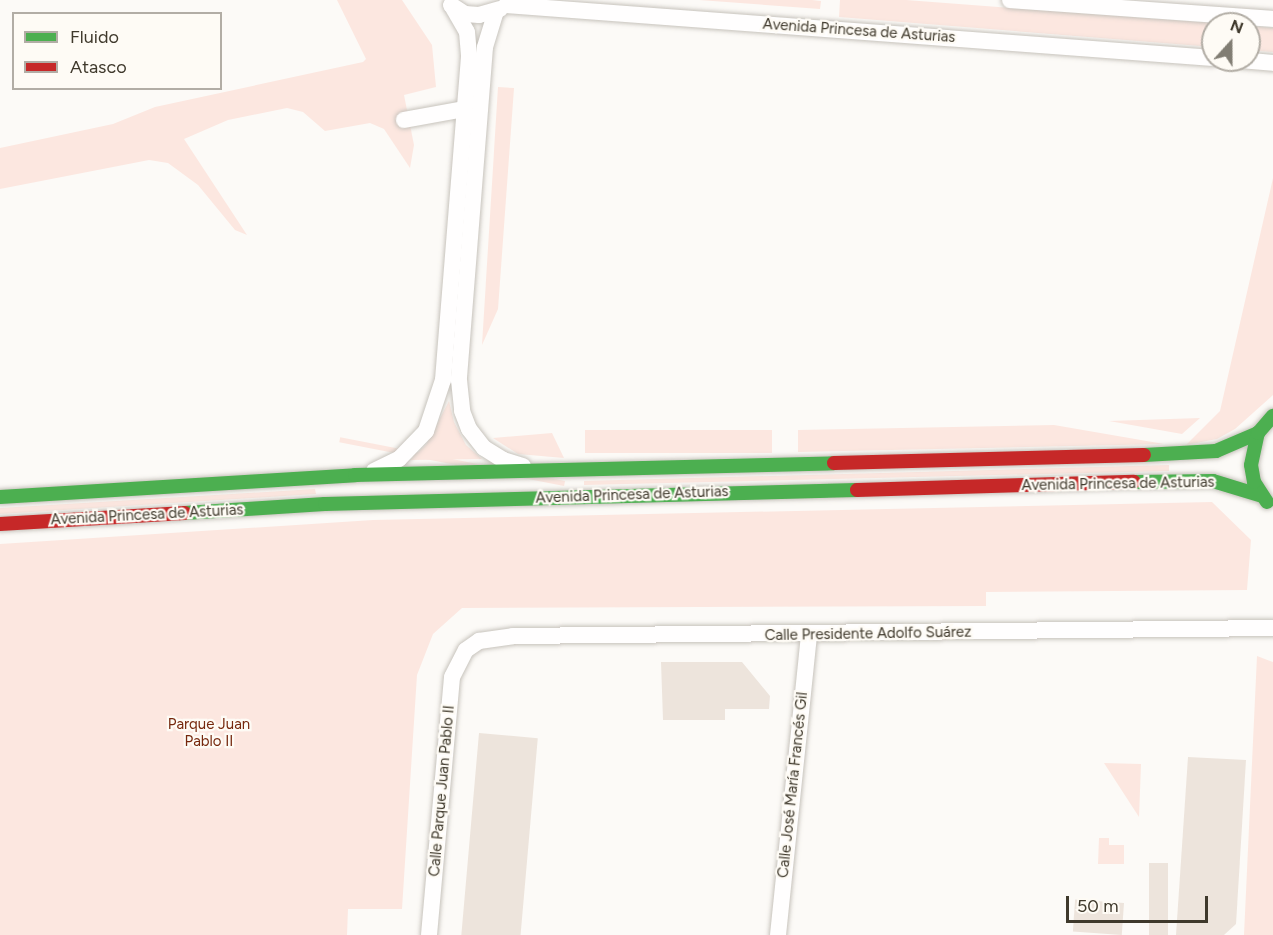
<!DOCTYPE html>
<meta charset="utf-8">
<style>
body{margin:0}
#map{position:relative;width:1273px;height:935px;overflow:hidden;background:#fcfaf7;font-family:Figtree,sans-serif}
div>[style]{position:absolute}
.green>*{inset:0;background:#fce7e0;transform-origin:0 0}
.building>*{inset:0;background:#ede4dc;transform-origin:0 0}
.roads{filter:drop-shadow(0 0 2px #c7c3bc) drop-shadow(0 0 2px #c7c3bc)}
.street>*{height:16px;margin:-8px;padding:0 8px;transform-origin:8px;border-radius:8px;background:#fffefe}
.fast>*{height:14px;margin:-7px;padding:0 7px;transform-origin:7px;border-radius:7px;background:#4caf50}
.jam>*{height:14px;margin:-7px;padding:0 7px;transform-origin:7px;border-radius:7px;background:#c62828}
span{translate:-50% -50%;white-space:nowrap;text-align:center;line-height:1.15;-webkit-text-stroke:4.5px #fefbf5;paint-order:stroke}
.street-label{font-size:15px;color:#3f392c}
.park-label{font-size:15px;color:#76280d}
.legend{position:absolute;left:12px;top:12px;width:210px;height:78px;box-sizing:border-box;background:#fefbf5;border:2px solid #b2ada5;margin:0;padding:8px 10px;list-style:none;font-size:18px;color:#3f392c}
.legend li{display:flex;align-items:center;gap:12px;height:30px}
.legend b{width:30px;border:2px solid #b2ada5}
.north{position:absolute;left:1201px;top:12px;width:60px;height:60px;box-sizing:border-box;background:#fefbf5;border:2px solid #b2ada5;border-radius:50%;rotate:21deg;font-size:16px;font-weight:700;line-height:24px;text-align:center;color:#3f392c}
.north::after{content:'';display:block;margin:auto;width:21px;height:27px;background:#817d73;clip-path:polygon(50% 0,100% 100%,50% 72%,0 100%)}
.scale{position:absolute;left:1066px;top:896px;width:142px;height:27px;box-sizing:border-box;border:3px solid #3f392c;border-top:0;padding-left:8px;font-size:18px;line-height:21px;white-space:nowrap;color:#3f392c;-webkit-text-stroke:4px #fefbf5;paint-order:stroke}
</style>
<div id="map">
<div class="green">
<i style="clip-path:polygon(337px 0,402px 0,432px 45px,436px 87px,404px 95px,414px 145px,410px 168px,384px 129px,370px 123px,325px 131px,303px 112px,287px 108px,228px 120px,184px 139px,247px 235px,235px 230px,198px 185px,168px 163px,149px 160px,0 189px,0 148px,113px 124px,155px 107px,363px 62px,366px 59px)"></i>
<i style="clip-path:polygon(699px 0,812px 0,821px 1px,820px 9px)"></i>
<i style="clip-path:polygon(840px 0,906px 0,1225px 24px,1213px 24px,1213px 47px,839px 17px)"></i>
<i style="clip-path:polygon(1249px 26px,1273px 28px,1273px 52px,1249px 50px)"></i>
<i style="clip-path:polygon(498px 87px,514px 88px,498px 309px,482px 345px)"></i>
<i style="clip-path:polygon(1273px 178px,1273px 395px,1235px 429px,1217px 439px,1186px 445px,1220px 411px)"></i>
<i style="clip-path:polygon(449px 401px,454px 422px,466px 445px,482px 459px,410px 460px,426px 445px)"></i>
<i style="clip-path:polygon(1200px 418px,1182px 434px,1109px 421px)"></i>
<i style="clip-path:polygon(1054px 425px,1164px 444px,798px 452px,798px 430px)"></i>
<i style="left:772px;top:430px;width:23px;height:187px;rotate:90deg"></i>
<i style="clip-path:polygon(552px 433px,564px 458px,518px 454px,493px 438px)"></i>
<i style="clip-path:polygon(1169px 465px,1169px 471px,584px 485px,584px 481px)"></i>
<i style="left:565px;top:481px;width:5px;height:229px;rotate:101deg"></i>
<i style="clip-path:polygon(315px 489px,316px 494px,0 514px,0 508px)"></i>
<i style="clip-path:polygon(1212px 502px,1251px 540px,1247px 590px,986px 592px,986px 606px,462px 608px,433px 634px,417px 675px,402px 909px,348px 909px,347px 935px,0 935px,0 544px,373px 520px)"></i>
<i style="clip-path:polygon(1257px 656px,1273px 662px,1273px 935px,1244px 935px)"></i>
<i style="clip-path:polygon(1104px 763px,1141px 764px,1139px 817px)"></i>
<i style="clip-path:polygon(1099px 838px,1109px 838px,1109px 845px,1124px 845px,1124px 864px,1098px 864px)"></i>
</div>
<div class="building">
<i style="clip-path:polygon(661px 662px,742px 662px,770px 696px,769px 709px,725px 709px,725px 720px,663px 720px)"></i>
<i style="left:479px;top:733px;width:59px;height:203px;rotate:5deg"></i>
<i style="clip-path:polygon(1188px 757px,1246px 760px,1236px 924px,1224px 935px,1176px 935px)"></i>
<i style="left:1149px;top:863px;width:19px;height:72px"></i>
<i style="left:1124px;top:903px;width:32px;height:49px;rotate:94deg"></i>
</div>
<div class="roads">
<div class="street">
<i style="left:1010px;top:0;width:264px;rotate:4.1deg"></i>
<i style="left:451px;top:5px;width:17px;rotate:33deg"></i>
<i style="left:465px;top:14px;width:14px;rotate:4deg"></i>
<i style="left:479px;top:15px;width:22px;rotate:-16deg"></i>
<i style="left:506px;top:5px;width:709px;rotate:4.29deg"></i>
<i style="left:496px;top:11px;width:38px;rotate:107deg"></i>
<i style="left:485px;top:47px;width:334px;rotate:94.5deg"></i>
<i style="left:459px;top:380px;width:31px;rotate:84deg"></i>
<i style="left:462px;top:411px;width:19px;rotate:69deg"></i>
<i style="left:469px;top:429px;width:24px;rotate:52deg"></i>
<i style="left:484px;top:448px;width:22px;rotate:32deg"></i>
<i style="left:503px;top:460px;width:21px;rotate:17deg"></i>
<i style="left:1240px;top:60px;width:33px;rotate:5deg"></i>
<i style="left:404px;top:120px;width:61px;rotate:-10.4deg"></i>
<i style="left:374px;top:471px;width:28px;rotate:-26deg"></i>
<i style="left:399px;top:459px;width:39px;rotate:-46deg"></i>
<i style="left:426px;top:431px;width:54px;rotate:-71.6deg"></i>
<i style="left:443px;top:380px;width:326px;rotate:-85.4deg"></i>
<i style="left:469px;top:55px;width:23px;rotate:-95deg"></i>
<i style="left:467px;top:32px;width:30px;rotate:-120deg"></i>
<i style="left:429px;top:935px;width:259px;rotate:-84.9deg"></i>
<i style="left:452px;top:677px;width:30px;rotate:-63deg"></i>
<i style="left:466px;top:650px;width:16px;rotate:-35deg"></i>
<i style="left:479px;top:641px;width:34px;rotate:-8deg"></i>
<i style="left:513px;top:636px;width:760px;rotate:-0.6deg"></i>
<i style="left:778px;top:935px;width:301px;rotate:-84.1deg"></i>
</div>
<div class="fast">
<i style="left:1144px;top:455px;width:72px;rotate:-3.2deg"></i>
<i style="left:1216px;top:451px;width:46px;rotate:-23.2deg"></i>
<i style="left:1134px;top:482px;width:79px;rotate:-0.7deg"></i>
<i style="left:1213px;top:481px;width:51px;rotate:17deg"></i>
<i style="left:0;top:497px;width:356px;rotate:-3.5deg"></i>
<i style="left:355px;top:475px;width:479px;rotate:-1.4deg"></i>
<i style="left:1267px;top:502px;width:24px;rotate:-123deg"></i>
<i style="left:1254px;top:482px;width:17px;rotate:-100deg"></i>
<i style="left:1251px;top:465px;width:33px;rotate:-78deg"></i>
<i style="left:1258px;top:433px;width:23px;rotate:-49deg"></i>
<i style="left:185px;top:513px;width:140px;rotate:-3.7deg"></i>
<i style="left:325px;top:504px;width:532px;rotate:-1.51deg"></i>
</div>
<div class="jam">
<i style="left:834px;top:463px;width:310px;rotate:-1.5deg"></i>
<i style="left:857px;top:490px;width:277px;rotate:-1.7deg"></i>
<i style="left:0;top:524px;width:185px;rotate:-3.4deg"></i>
</div>
</div>
<div class="street-label">
<span style="left:859px;top:31px;rotate:4deg">Avenida Princesa de Asturias</span>
<span style="left:1118px;top:484px;rotate:-1deg">Avenida Princesa de Asturias</span>
<span style="left:632px;top:495px;rotate:-2deg">Avenida Princesa de Asturias</span>
<span style="left:147px;top:515px;rotate:-3deg">Avenida Princesa de Asturias</span>
<span style="left:868px;top:634px;rotate:-1deg">Calle Presidente Adolfo Suárez</span>
<span style="left:793px;top:785px;rotate:-84deg">Calle José María Francés Gil</span>
<span style="left:442px;top:791px;rotate:-85deg">Calle Parque Juan Pablo II</span>
</div>
<div class="park-label">
<span style="left:209px;top:733px">Parque Juan<br>Pablo II</span>
</div>
<ul class="legend">
<li><b style="height:8px;background:#4caf50"></b>Fluido</li>
<li><b style="height:8px;background:#c62828"></b>Atasco</li>
</ul>
<div class="north">N</div>
<div class="scale">50 m</div>
</div>
